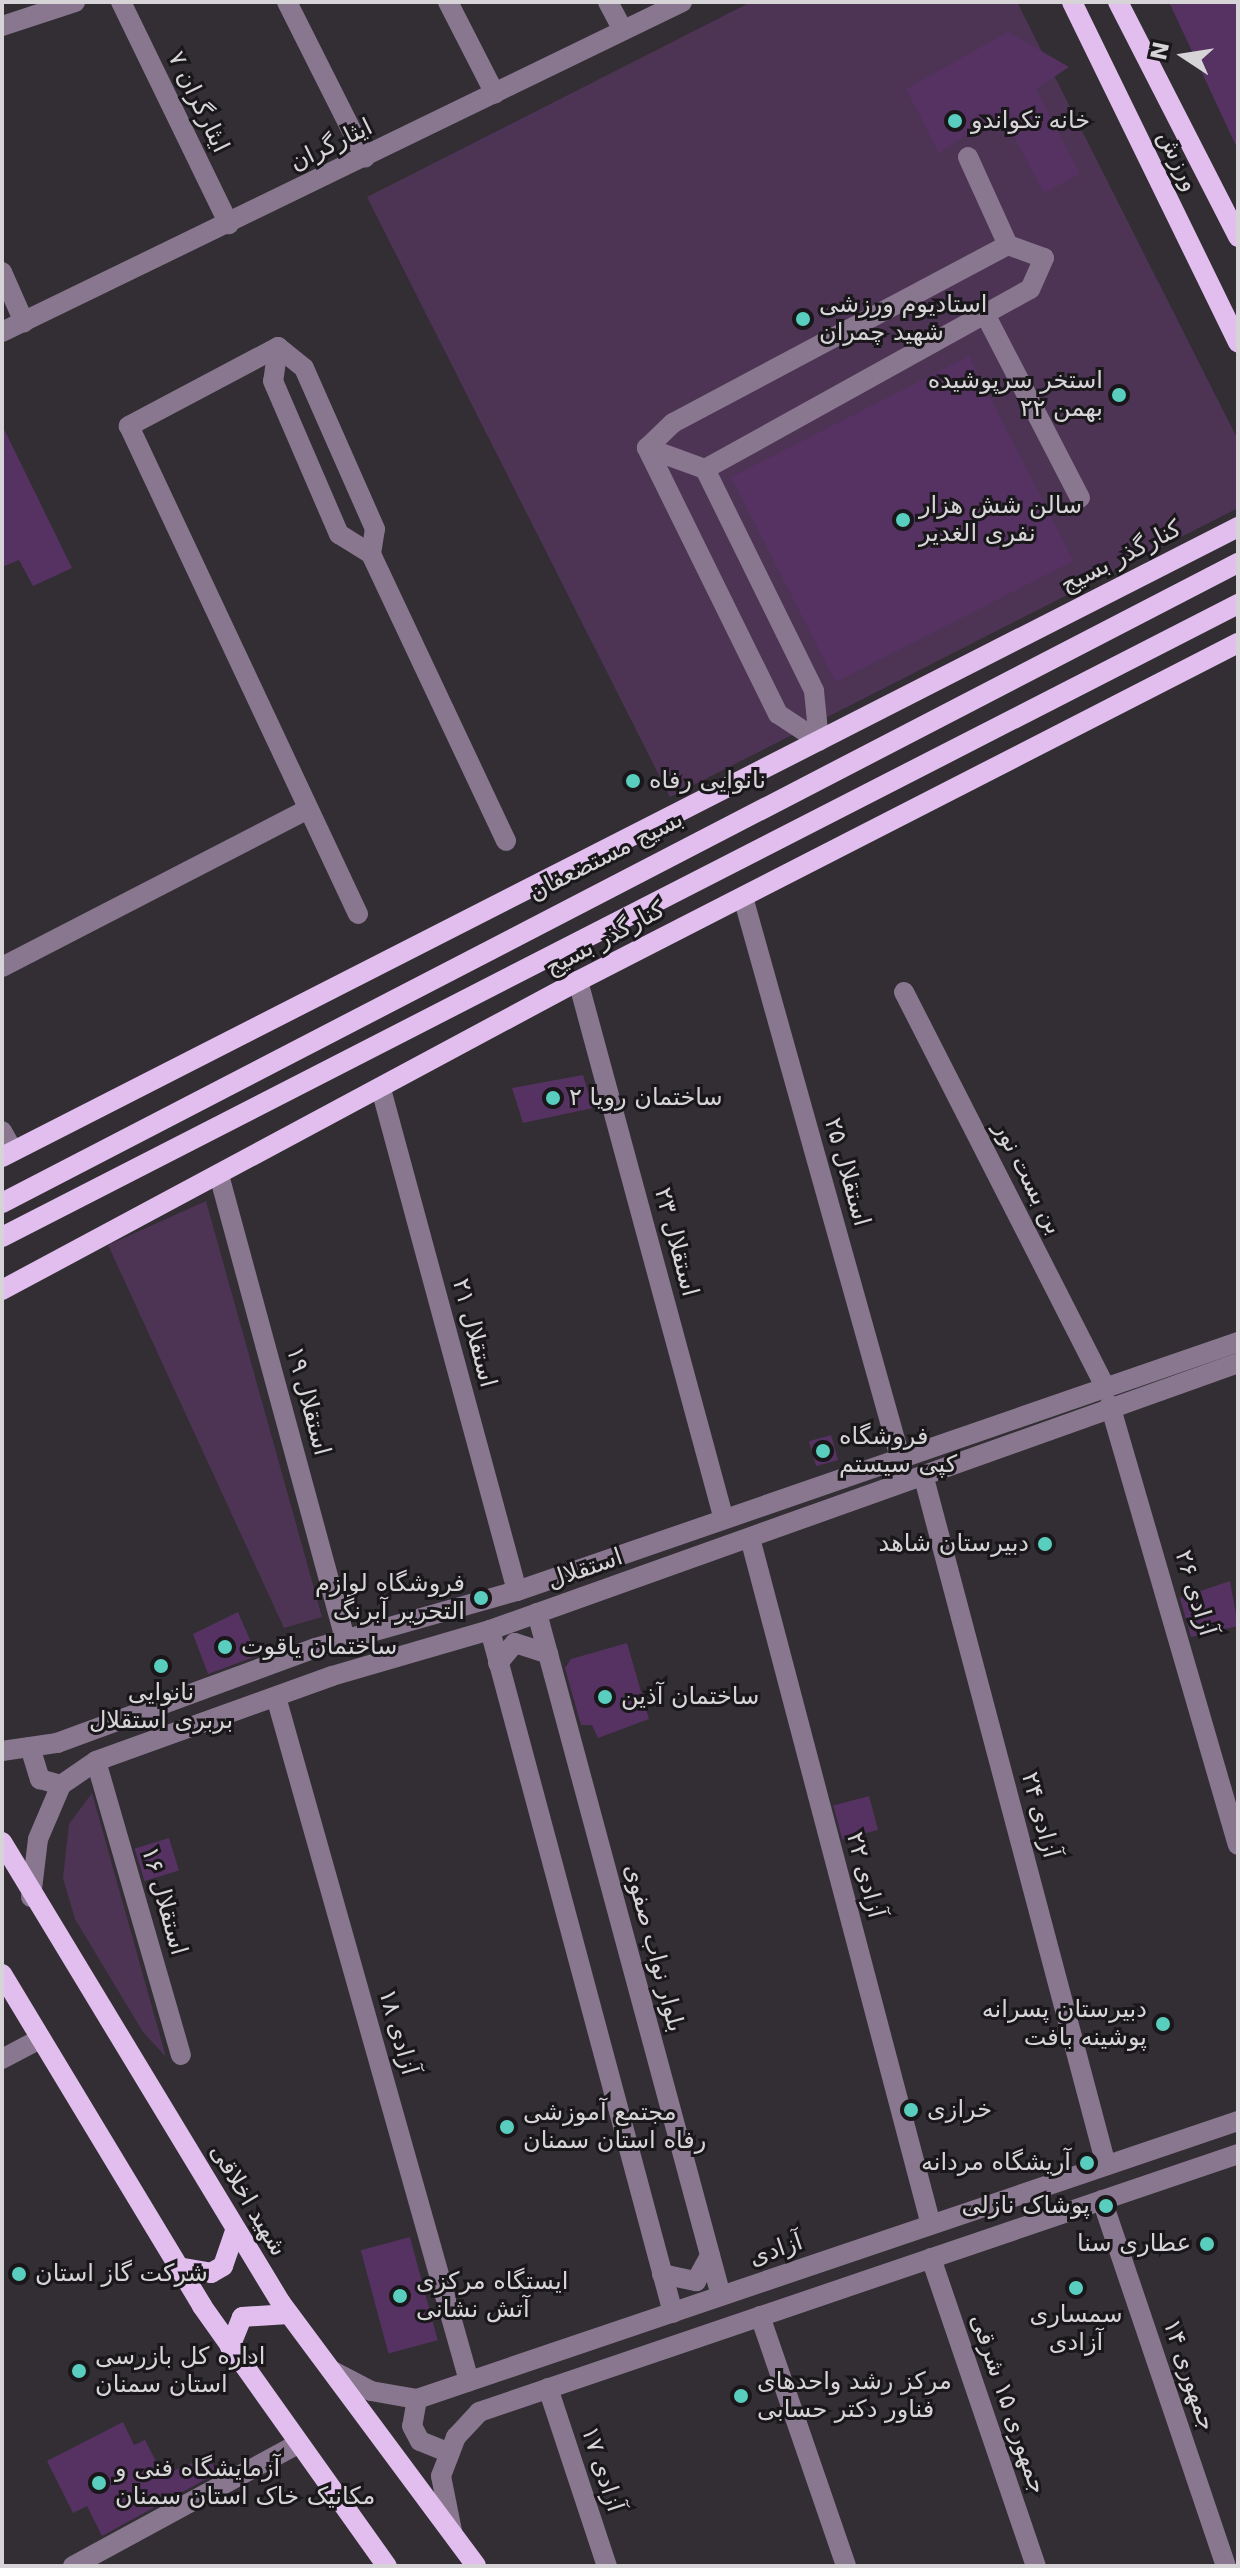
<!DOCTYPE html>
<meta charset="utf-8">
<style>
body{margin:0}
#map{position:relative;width:1240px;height:2568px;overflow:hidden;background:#322e34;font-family:"DejaVu Sans","Noto Naskh Arabic",sans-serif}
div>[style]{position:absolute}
.green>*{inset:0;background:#4d3455}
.building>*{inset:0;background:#553261;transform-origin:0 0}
.minor>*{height:20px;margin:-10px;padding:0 10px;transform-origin:10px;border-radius:10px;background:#88778e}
.major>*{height:20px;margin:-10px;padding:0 10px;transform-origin:10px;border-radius:10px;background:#e1beee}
.dots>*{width:22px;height:22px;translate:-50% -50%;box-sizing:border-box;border:4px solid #19171a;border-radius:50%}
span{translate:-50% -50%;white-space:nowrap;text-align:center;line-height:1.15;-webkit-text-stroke:6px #19171a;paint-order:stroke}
.street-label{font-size:24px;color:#d7d4d8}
.poi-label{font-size:24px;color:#d7d4d8}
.left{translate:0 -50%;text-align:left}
.right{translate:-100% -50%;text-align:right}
.frame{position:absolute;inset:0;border:4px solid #d7d4d8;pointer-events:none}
.north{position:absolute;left:1144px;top:16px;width:80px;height:80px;-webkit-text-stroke:6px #19171a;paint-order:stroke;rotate:282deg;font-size:22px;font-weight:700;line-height:32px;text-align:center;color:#d7d4d8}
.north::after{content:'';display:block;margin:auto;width:28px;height:36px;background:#d7d4d8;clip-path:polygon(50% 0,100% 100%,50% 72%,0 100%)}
</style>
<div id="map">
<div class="green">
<i style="clip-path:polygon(751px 2px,1017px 2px,1238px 440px,1238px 508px,670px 797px,367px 197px)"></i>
<i style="clip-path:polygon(206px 1201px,322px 1617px,284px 1628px,108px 1245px)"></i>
<i style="clip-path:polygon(92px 1793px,166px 2057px,143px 2032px,75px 1919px,63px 1878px,69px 1824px)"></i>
</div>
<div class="building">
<i style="clip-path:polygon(1169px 2px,1238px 2px,1238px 150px)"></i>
<i style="clip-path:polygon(1008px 32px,1069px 67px,1036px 89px,1080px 174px,1044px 193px,1001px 112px,939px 153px,906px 89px)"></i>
<i style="left:969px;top:356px;width:230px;height:267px;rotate:63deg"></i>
<i style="clip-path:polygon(2px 425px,72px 568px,33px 586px,19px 560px,2px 567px)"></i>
<i style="clip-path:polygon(583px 1075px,593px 1108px,523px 1123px,512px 1088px)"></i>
<i style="left:831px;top:1435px;width:26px;height:23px;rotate:74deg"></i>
<i style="clip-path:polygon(1230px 1581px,1238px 1626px,1191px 1637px,1180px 1598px)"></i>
<i style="clip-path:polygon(238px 1612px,257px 1656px,208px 1674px,193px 1634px)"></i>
<i style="clip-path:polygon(627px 1643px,649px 1719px,598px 1738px,592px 1725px,581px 1725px,565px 1668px,571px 1659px)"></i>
<i style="left:869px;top:1796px;width:35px;height:37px;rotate:75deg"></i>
<i style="left:169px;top:1838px;width:34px;height:36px;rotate:73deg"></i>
<i style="left:410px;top:2237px;width:107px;height:51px;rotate:75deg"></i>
<i style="clip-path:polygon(123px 2422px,134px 2445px,145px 2440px,163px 2475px,209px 2456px,217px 2473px,102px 2536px,87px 2506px,73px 2513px,47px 2461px)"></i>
</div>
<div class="minor">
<i style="left:121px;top:2px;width:247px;rotate:64.1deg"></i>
<i style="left:287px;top:2px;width:174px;rotate:63.3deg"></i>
<i style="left:448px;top:2px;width:103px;rotate:62.9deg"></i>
<i style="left:608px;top:2px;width:32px;rotate:62deg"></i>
<i style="left:2px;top:26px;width:77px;rotate:-18.2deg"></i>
<i style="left:968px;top:157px;width:97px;rotate:65.6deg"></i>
<i style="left:1008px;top:245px;width:38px;rotate:20deg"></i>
<i style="left:1044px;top:258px;width:34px;rotate:114deg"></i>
<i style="left:1030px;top:289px;width:372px;rotate:151deg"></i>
<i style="left:705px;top:469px;width:247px;rotate:63.8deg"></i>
<i style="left:814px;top:691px;width:50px;rotate:84.3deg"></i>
<i style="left:819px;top:741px;width:49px;rotate:-146.6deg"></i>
<i style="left:778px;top:714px;width:297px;rotate:-116.2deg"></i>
<i style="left:647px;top:448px;width:36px;rotate:-44deg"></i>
<i style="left:673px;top:423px;width:379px;rotate:-28deg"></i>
<i style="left:2px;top:272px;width:55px;rotate:66.3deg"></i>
<i style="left:985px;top:314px;width:207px;rotate:62.7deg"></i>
<i style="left:2px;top:332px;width:756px;rotate:-25.89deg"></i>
<i style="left:278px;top:347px;width:169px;rotate:152.1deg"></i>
<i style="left:129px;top:426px;width:539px;rotate:64.86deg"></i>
<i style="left:647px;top:448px;width:62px;rotate:19.9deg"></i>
<i style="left:371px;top:554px;width:25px;rotate:-81deg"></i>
<i style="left:375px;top:529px;width:176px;rotate:-113.8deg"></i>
<i style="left:304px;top:368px;width:33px;rotate:-141deg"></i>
<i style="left:278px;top:347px;width:34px;rotate:98deg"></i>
<i style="left:273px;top:381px;width:167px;rotate:66.7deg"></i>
<i style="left:339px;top:534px;width:38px;rotate:32deg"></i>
<i style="left:371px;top:554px;width:317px;rotate:64.8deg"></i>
<i style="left:743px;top:897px;width:586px;rotate:74.35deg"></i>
<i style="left:2px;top:967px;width:342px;rotate:-27.3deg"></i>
<i style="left:578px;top:981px;width:554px;rotate:74.84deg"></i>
<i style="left:904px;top:992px;width:445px;rotate:63deg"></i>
<i style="left:381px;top:1089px;width:520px;rotate:74.84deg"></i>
<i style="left:2px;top:1131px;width:23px;rotate:61deg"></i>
<i style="left:219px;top:1175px;width:483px;rotate:74.8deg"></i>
<i style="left:1110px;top:1405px;width:458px;rotate:73.8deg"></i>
<i style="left:924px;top:1478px;width:711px;rotate:75.16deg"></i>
<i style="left:750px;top:1538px;width:710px;rotate:75.24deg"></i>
<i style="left:537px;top:1613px;width:707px;rotate:74.92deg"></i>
<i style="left:490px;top:1630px;width:707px;rotate:75deg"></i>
<i style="left:498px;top:1663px;width:26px;rotate:-50deg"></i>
<i style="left:515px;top:1643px;width:35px;rotate:18deg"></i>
<i style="left:276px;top:1697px;width:711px;rotate:74.24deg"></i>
<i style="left:30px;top:1747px;width:34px;rotate:73deg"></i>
<i style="left:40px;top:1779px;width:22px;rotate:16deg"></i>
<i style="left:2px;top:1751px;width:56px;rotate:-8.3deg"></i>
<i style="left:57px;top:1743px;width:275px;rotate:-20.2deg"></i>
<i style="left:315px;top:1648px;width:210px;rotate:-15.8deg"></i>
<i style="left:517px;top:1591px;width:763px;rotate:-19.05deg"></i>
<i style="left:96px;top:1761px;width:306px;rotate:73.9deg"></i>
<i style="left:31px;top:1897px;width:58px;rotate:-83.1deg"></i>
<i style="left:38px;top:1839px;width:59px;rotate:-66.9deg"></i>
<i style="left:61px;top:1785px;width:42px;rotate:-34.4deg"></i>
<i style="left:96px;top:1761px;width:251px;rotate:-19.8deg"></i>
<i style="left:332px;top:1676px;width:165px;rotate:-16.2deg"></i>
<i style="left:490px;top:1630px;width:794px;rotate:-19.64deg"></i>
<i style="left:2px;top:2059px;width:41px;rotate:-27.8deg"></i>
<i style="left:1102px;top:2200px;width:386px;rotate:71.3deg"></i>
<i style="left:931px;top:2258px;width:325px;rotate:71.2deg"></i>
<i style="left:662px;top:2274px;width:35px;rotate:12deg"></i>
<i style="left:696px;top:2281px;width:29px;rotate:-61deg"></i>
<i style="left:760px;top:2316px;width:264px;rotate:71deg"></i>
<i style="left:331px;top:2370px;width:45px;rotate:27.7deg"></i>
<i style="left:371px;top:2391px;width:47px;rotate:9.9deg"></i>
<i style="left:417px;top:2399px;width:867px;rotate:-18.71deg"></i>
<i style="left:548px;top:2388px;width:188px;rotate:71.7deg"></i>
<i style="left:417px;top:2399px;width:27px;rotate:100deg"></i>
<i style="left:412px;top:2426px;width:17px;rotate:62deg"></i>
<i style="left:420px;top:2441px;width:32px;rotate:22deg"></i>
<i style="left:452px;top:2531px;width:56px;rotate:-101.3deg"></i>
<i style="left:441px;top:2476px;width:42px;rotate:-69deg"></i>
<i style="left:456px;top:2437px;width:34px;rotate:-47deg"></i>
<i style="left:479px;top:2412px;width:802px;rotate:-18.77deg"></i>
<i style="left:73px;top:2566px;width:256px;rotate:-28.5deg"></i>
</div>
<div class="major">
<i style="left:1072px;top:2px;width:379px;rotate:64deg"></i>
<i style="left:1118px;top:2px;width:264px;rotate:62.9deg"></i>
<i style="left:2px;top:1157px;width:1387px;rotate:-27.01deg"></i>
<i style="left:2px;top:1203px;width:1392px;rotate:-27.38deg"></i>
<i style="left:2px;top:1237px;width:1389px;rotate:-27.12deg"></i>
<i style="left:2px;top:1290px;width:654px;rotate:-28.21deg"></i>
<i style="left:578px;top:981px;width:742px;rotate:-27.12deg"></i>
<i style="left:2px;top:1842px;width:539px;rotate:58.82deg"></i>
<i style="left:281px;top:2303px;width:327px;rotate:53.4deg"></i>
<i style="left:2px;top:1974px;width:388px;rotate:58.9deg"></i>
<i style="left:202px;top:2306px;width:319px;rotate:54.6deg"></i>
<i style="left:178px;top:2267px;width:34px;rotate:10deg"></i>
<i style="left:211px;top:2273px;width:14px;rotate:-30deg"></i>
<i style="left:223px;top:2266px;width:39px;rotate:-71deg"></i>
<i style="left:230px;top:2347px;width:32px;rotate:-68deg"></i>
<i style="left:242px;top:2317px;width:47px;rotate:-3.7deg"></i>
</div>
<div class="dots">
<i style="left:955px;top:121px;background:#59cebe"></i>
<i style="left:803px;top:319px;background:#59cebe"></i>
<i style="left:1119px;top:395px;background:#59cebe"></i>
<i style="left:903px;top:520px;background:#59cebe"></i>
<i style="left:633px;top:781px;background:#59cebe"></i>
<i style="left:553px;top:1098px;background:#59cebe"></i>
<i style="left:823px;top:1451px;background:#59cebe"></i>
<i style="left:1045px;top:1544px;background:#59cebe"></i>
<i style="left:481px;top:1598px;background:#59cebe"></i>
<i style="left:225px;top:1647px;background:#59cebe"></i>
<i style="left:161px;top:1666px;background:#59cebe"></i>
<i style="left:605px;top:1697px;background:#59cebe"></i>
<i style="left:1163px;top:2024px;background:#59cebe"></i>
<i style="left:911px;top:2110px;background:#59cebe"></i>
<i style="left:507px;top:2127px;background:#59cebe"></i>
<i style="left:1087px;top:2163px;background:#59cebe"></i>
<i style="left:1106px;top:2206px;background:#59cebe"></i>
<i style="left:1207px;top:2244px;background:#59cebe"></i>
<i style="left:19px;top:2274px;background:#59cebe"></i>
<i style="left:1076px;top:2288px;background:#59cebe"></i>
<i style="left:400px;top:2296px;background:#59cebe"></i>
<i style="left:79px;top:2371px;background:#59cebe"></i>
<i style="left:741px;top:2396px;background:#59cebe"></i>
<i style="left:99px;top:2483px;background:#59cebe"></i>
</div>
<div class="street-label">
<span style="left:198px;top:102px;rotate:64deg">ایثارگران ۷</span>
<span style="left:331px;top:145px;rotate:-26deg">ایثارگران</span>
<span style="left:1178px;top:161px;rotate:64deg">ورزش</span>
<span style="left:1121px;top:557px;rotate:-27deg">کنارگذر بسیج</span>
<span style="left:606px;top:856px;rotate:-27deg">بسیج مستضعفان</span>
<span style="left:605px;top:939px;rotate:-28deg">کنارگذر بسیج</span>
<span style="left:847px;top:1172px;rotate:74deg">استقلال ۲۵</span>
<span style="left:1028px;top:1178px;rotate:63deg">بن بست نور</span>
<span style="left:676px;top:1242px;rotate:75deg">استقلال ۲۳</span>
<span style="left:474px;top:1333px;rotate:75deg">استقلال ۲۱</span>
<span style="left:308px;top:1401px;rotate:75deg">استقلال ۱۹</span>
<span style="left:585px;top:1569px;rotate:-19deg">استقلال</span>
<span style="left:1195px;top:1593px;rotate:73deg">آزادی ۲۶</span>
<span style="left:1040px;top:1815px;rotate:75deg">آزادی ۲۴</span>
<span style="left:865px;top:1875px;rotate:75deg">آزادی ۲۲</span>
<span style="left:164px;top:1901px;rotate:74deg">استقلال ۱۶</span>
<span style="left:654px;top:1948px;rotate:75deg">بلوار نواب صفوی</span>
<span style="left:398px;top:2032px;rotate:74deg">آزادی ۱۸</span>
<span style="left:248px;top:2200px;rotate:59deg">شهید اخلاقی</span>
<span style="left:776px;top:2250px;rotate:-19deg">آزادی</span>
<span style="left:1189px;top:2375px;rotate:71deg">جمهوری ۱۴</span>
<span style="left:1008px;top:2404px;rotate:71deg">جمهوری ۱۵ شرقی</span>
<span style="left:602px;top:2469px;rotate:72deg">آزادی ۱۷</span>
</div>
<div class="poi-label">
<span class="left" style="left:971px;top:121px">خانه تکواندو</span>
<span class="left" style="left:819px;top:319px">استادیوم ورزشی<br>شهید چمران</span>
<span class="right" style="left:1103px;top:395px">استخر سرپوشیده<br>۲۲ بهمن</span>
<span class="left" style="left:919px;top:520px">سالن شش هزار<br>نفری الغدیر</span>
<span class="left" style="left:649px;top:781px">نانوایی رفاه</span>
<span class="left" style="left:569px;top:1098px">ساختمان رویا ۲</span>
<span class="left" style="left:839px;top:1451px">فروشگاه<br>کپی سیستم</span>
<span class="right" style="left:1029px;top:1544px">دبیرستان شاهد</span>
<span class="right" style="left:465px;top:1598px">فروشگاه لوازم<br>التحریر آبرنگ</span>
<span class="left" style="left:241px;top:1647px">ساختمان یاقوت</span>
<span style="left:161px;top:1707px">نانوایی<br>بربری استقلال</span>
<span class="left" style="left:621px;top:1697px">ساختمان آذین</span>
<span class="right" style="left:1147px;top:2024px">دبیرستان پسرانه<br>پوشینه بافت</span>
<span class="left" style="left:927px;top:2110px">خرازی</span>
<span class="left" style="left:523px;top:2127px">مجتمع آموزشی<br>رفاه استان سمنان</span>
<span class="right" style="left:1071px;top:2163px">آریشگاه مردانه</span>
<span class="right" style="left:1090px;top:2206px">پوشاک نازلی</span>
<span class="right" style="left:1191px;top:2244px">عطاری سنا</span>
<span class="left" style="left:35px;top:2274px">شرکت گاز استان</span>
<span class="left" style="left:416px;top:2296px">ایستگاه مرکزی<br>آتش نشانی</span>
<span style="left:1076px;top:2329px">سمساری<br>آزادی</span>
<span class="left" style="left:95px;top:2371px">اداره کل بازرسی<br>استان سمنان</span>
<span class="left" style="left:757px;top:2396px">مرکز رشد واحدهای<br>فناور دکتر حسابی</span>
<span class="left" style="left:115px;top:2483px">آزمایشگاه فنی و<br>مکانیک خاک استان سمنان</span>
</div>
<div class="frame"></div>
<div class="north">N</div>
</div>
